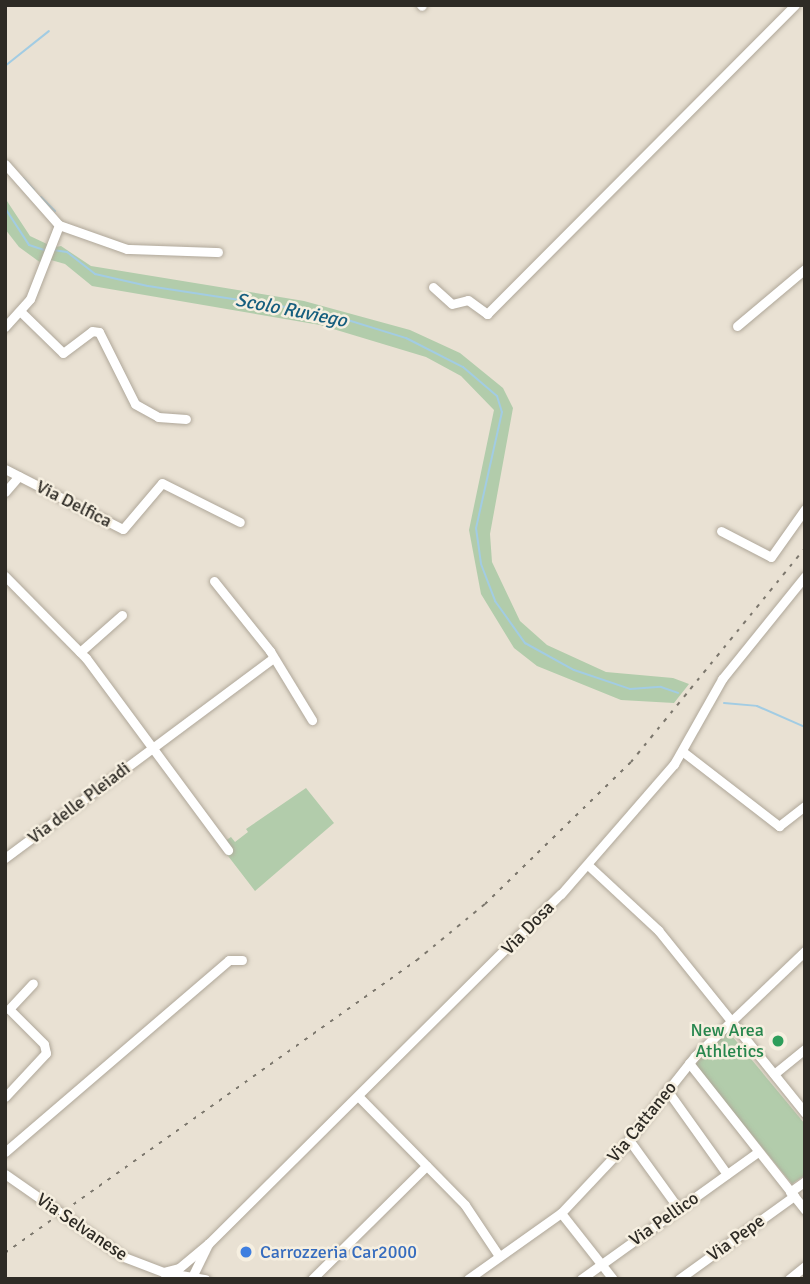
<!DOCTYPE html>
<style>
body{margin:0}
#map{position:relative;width:810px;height:1284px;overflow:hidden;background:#e9e1d3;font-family:Signika,sans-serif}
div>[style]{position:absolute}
.green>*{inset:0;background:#b2ccab}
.stream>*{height:2px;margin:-1px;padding:0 1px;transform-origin:1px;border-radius:1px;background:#a2cce3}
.roads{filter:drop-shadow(0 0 2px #afa799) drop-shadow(0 0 2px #afa799)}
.minor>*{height:9px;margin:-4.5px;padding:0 4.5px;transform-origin:4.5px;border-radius:4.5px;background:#fff}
.rail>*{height:2px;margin-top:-1px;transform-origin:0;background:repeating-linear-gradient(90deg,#7b766c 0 3.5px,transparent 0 10.5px)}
.dots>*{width:19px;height:19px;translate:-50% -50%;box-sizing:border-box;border:4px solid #f6efe0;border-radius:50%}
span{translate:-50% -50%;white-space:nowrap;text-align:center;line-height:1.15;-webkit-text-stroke:5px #f6efe0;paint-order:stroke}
.street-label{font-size:18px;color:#2e2b25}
.leisure-label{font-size:18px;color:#27864d}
.right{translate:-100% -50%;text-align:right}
.shop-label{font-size:18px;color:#366cbe}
.left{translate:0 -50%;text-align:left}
.water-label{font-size:19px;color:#165e7e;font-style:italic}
.frame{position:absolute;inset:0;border:7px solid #2e2b25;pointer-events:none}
</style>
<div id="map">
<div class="green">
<i style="clip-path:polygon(5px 198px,30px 236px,49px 245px,41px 263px,19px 247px,5px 229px)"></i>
<i style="clip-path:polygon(61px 246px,91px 266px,304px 301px,410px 330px,460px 353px,503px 388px,513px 408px,490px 534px,492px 562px,520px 621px,547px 645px,606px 672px,673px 678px,689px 684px,674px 703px,621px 700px,537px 666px,514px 648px,481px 594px,469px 530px,494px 410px,461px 376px,426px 357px,320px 325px,92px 286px,65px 264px,51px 260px,56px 247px)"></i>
<i style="clip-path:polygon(306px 788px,334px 823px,255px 891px,225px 852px,225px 841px,231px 837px,235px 842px,248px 832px,246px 829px)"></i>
<i style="clip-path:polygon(727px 1030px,805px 1124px,805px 1175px,792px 1184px,695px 1065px)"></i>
</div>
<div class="stream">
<i style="left:5px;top:66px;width:56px;rotate:-38.5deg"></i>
<i style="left:23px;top:178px;width:16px;rotate:47deg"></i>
<i style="left:41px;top:197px;width:20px;rotate:45deg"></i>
<i style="left:5px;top:208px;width:44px;rotate:57deg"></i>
<i style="left:29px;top:245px;width:16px;rotate:18deg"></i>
<i style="left:53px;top:250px;width:14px;rotate:8deg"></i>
<i style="left:67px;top:252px;width:36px;rotate:38deg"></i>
<i style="left:95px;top:274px;width:54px;rotate:12.8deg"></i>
<i style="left:148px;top:286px;width:179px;rotate:8.7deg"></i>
<i style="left:325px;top:313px;width:85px;rotate:17.2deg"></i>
<i style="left:406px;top:338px;width:64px;rotate:27deg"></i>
<i style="left:463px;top:367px;width:45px;rotate:40.5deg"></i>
<i style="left:497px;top:396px;width:17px;rotate:73deg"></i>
<i style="left:502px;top:412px;width:119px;rotate:102.6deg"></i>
<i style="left:476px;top:528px;width:36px;rotate:82deg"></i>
<i style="left:481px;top:564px;width:40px;rotate:69deg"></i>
<i style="left:495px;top:601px;width:52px;rotate:54.5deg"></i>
<i style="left:525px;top:643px;width:56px;rotate:28.9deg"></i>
<i style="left:574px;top:670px;width:59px;rotate:18.7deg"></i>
<i style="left:630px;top:689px;width:31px;rotate:-4deg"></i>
<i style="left:661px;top:687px;width:18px;rotate:19deg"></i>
<i style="left:724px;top:703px;width:33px;rotate:5deg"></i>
<i style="left:757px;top:706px;width:52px;rotate:23.6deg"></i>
</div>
<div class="roads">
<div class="minor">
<i style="left:421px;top:5px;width:1px;rotate:45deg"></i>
<i style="left:5px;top:164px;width:81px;rotate:48.5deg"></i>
<i style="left:59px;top:225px;width:79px;rotate:111.4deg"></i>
<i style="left:30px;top:299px;width:38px;rotate:132deg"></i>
<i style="left:59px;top:225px;width:72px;rotate:19.4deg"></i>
<i style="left:127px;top:249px;width:91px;rotate:1.9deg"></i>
<i style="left:433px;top:287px;width:25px;rotate:42deg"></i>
<i style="left:452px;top:304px;width:16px;rotate:-14deg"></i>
<i style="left:468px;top:300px;width:24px;rotate:36deg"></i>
<i style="left:487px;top:314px;width:436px;rotate:-45.1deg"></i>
<i style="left:22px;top:313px;width:57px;rotate:44.3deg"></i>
<i style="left:63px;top:353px;width:36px;rotate:-37deg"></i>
<i style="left:92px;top:331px;width:7px;rotate:8deg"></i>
<i style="left:99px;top:332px;width:80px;rotate:63.4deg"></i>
<i style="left:135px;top:404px;width:26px;rotate:29deg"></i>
<i style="left:158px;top:417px;width:28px;rotate:4deg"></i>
<i style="left:737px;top:326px;width:89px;rotate:-40deg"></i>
<i style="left:5px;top:469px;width:132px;rotate:27deg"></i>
<i style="left:123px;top:529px;width:60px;rotate:-49.7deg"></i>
<i style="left:162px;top:483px;width:87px;rotate:26.6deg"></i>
<i style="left:5px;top:492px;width:21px;rotate:-49deg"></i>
<i style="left:721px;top:531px;width:56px;rotate:27.5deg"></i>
<i style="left:771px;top:557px;width:59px;rotate:-54.7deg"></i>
<i style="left:5px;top:576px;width:115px;rotate:45.4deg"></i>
<i style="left:86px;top:658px;width:239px;rotate:53.5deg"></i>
<i style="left:214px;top:581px;width:90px;rotate:51.3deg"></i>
<i style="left:270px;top:651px;width:81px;rotate:58.7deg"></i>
<i style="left:80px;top:652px;width:56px;rotate:-41.4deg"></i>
<i style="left:682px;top:751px;width:123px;rotate:37.7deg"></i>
<i style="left:779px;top:826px;width:33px;rotate:-38deg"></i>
<i style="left:5px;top:858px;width:334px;rotate:-36.7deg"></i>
<i style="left:588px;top:865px;width:96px;rotate:42.9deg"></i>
<i style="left:658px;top:930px;width:235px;rotate:51.2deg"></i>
<i style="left:689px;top:1063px;width:187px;rotate:51.7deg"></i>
<i style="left:774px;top:1074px;width:40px;rotate:-39deg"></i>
<i style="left:667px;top:1090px;width:103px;rotate:54.5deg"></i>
<i style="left:5px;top:1097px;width:60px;rotate:-47deg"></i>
<i style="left:46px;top:1053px;width:9px;rotate:-103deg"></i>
<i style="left:44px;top:1044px;width:49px;rotate:-135deg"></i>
<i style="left:9px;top:1009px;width:35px;rotate:-47deg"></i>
<i style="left:359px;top:1097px;width:151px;rotate:45.5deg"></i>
<i style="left:465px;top:1205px;width:61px;rotate:56.3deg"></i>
<i style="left:629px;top:1140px;width:85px;rotate:54.1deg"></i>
<i style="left:5px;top:1152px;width:295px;rotate:-40.6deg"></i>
<i style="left:229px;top:960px;width:13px"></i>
<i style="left:5px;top:1174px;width:145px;rotate:34.9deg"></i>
<i style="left:124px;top:1257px;width:42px;rotate:21deg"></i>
<i style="left:163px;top:1272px;width:43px;rotate:9.5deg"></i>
<i style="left:790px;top:1192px;width:19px;rotate:-36deg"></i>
<i style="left:561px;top:1213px;width:84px;rotate:51.8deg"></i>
<i style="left:163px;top:1272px;width:16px;rotate:-14deg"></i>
<i style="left:179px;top:1268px;width:38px;rotate:-40deg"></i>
<i style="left:208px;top:1244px;width:497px;rotate:-44.8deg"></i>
<i style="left:561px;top:894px;width:172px;rotate:-49deg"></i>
<i style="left:674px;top:764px;width:98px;rotate:-60.5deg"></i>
<i style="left:722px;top:679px;width:132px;rotate:-51.1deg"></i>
<i style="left:192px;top:1277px;width:37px;rotate:-64deg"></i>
<i style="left:312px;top:1279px;width:161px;rotate:-44.7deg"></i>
<i style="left:468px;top:1279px;width:114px;rotate:-35.4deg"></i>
<i style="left:561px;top:1213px;width:89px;rotate:-46.8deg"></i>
<i style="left:622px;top:1148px;width:117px;rotate:-51.6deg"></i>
<i style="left:695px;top:1056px;width:152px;rotate:-43.7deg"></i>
<i style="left:581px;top:1279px;width:218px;rotate:-35.7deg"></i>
<i style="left:679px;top:1279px;width:142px;rotate:-35.8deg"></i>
<i style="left:789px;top:1279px;width:21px;rotate:-39deg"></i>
</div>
</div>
<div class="rail">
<i style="left:5px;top:1253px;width:506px;rotate:-35.42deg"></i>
<i style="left:417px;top:960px;width:88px;rotate:-39.5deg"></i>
<i style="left:485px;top:904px;width:204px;rotate:-44.2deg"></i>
<i style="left:631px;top:762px;width:276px;rotate:-50.9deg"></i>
</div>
<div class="dots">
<i style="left:778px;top:1041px;background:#2e9e5b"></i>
<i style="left:246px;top:1252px;background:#3f7fe0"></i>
</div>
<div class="street-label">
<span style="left:74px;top:504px;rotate:27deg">Via Delfica</span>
<span style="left:79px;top:803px;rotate:-37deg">Via delle Pleiadi</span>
<span style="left:528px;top:928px;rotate:-46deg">Via Dosa</span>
<span style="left:642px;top:1122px;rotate:-51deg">Via Cattaneo</span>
<span style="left:664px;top:1219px;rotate:-35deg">Via Pellico</span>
<span style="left:82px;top:1227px;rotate:34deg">Via Selvanese</span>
<span style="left:736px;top:1238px;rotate:-36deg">Via Pepe</span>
</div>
<div class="leisure-label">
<span class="right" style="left:764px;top:1041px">New Area<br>Athletics</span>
</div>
<div class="shop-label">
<span class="left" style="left:260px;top:1252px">Carrozzeria Car2000</span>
</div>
<div class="water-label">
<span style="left:291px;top:311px;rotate:11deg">Scolo Ruviego</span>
</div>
<div class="frame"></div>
</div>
